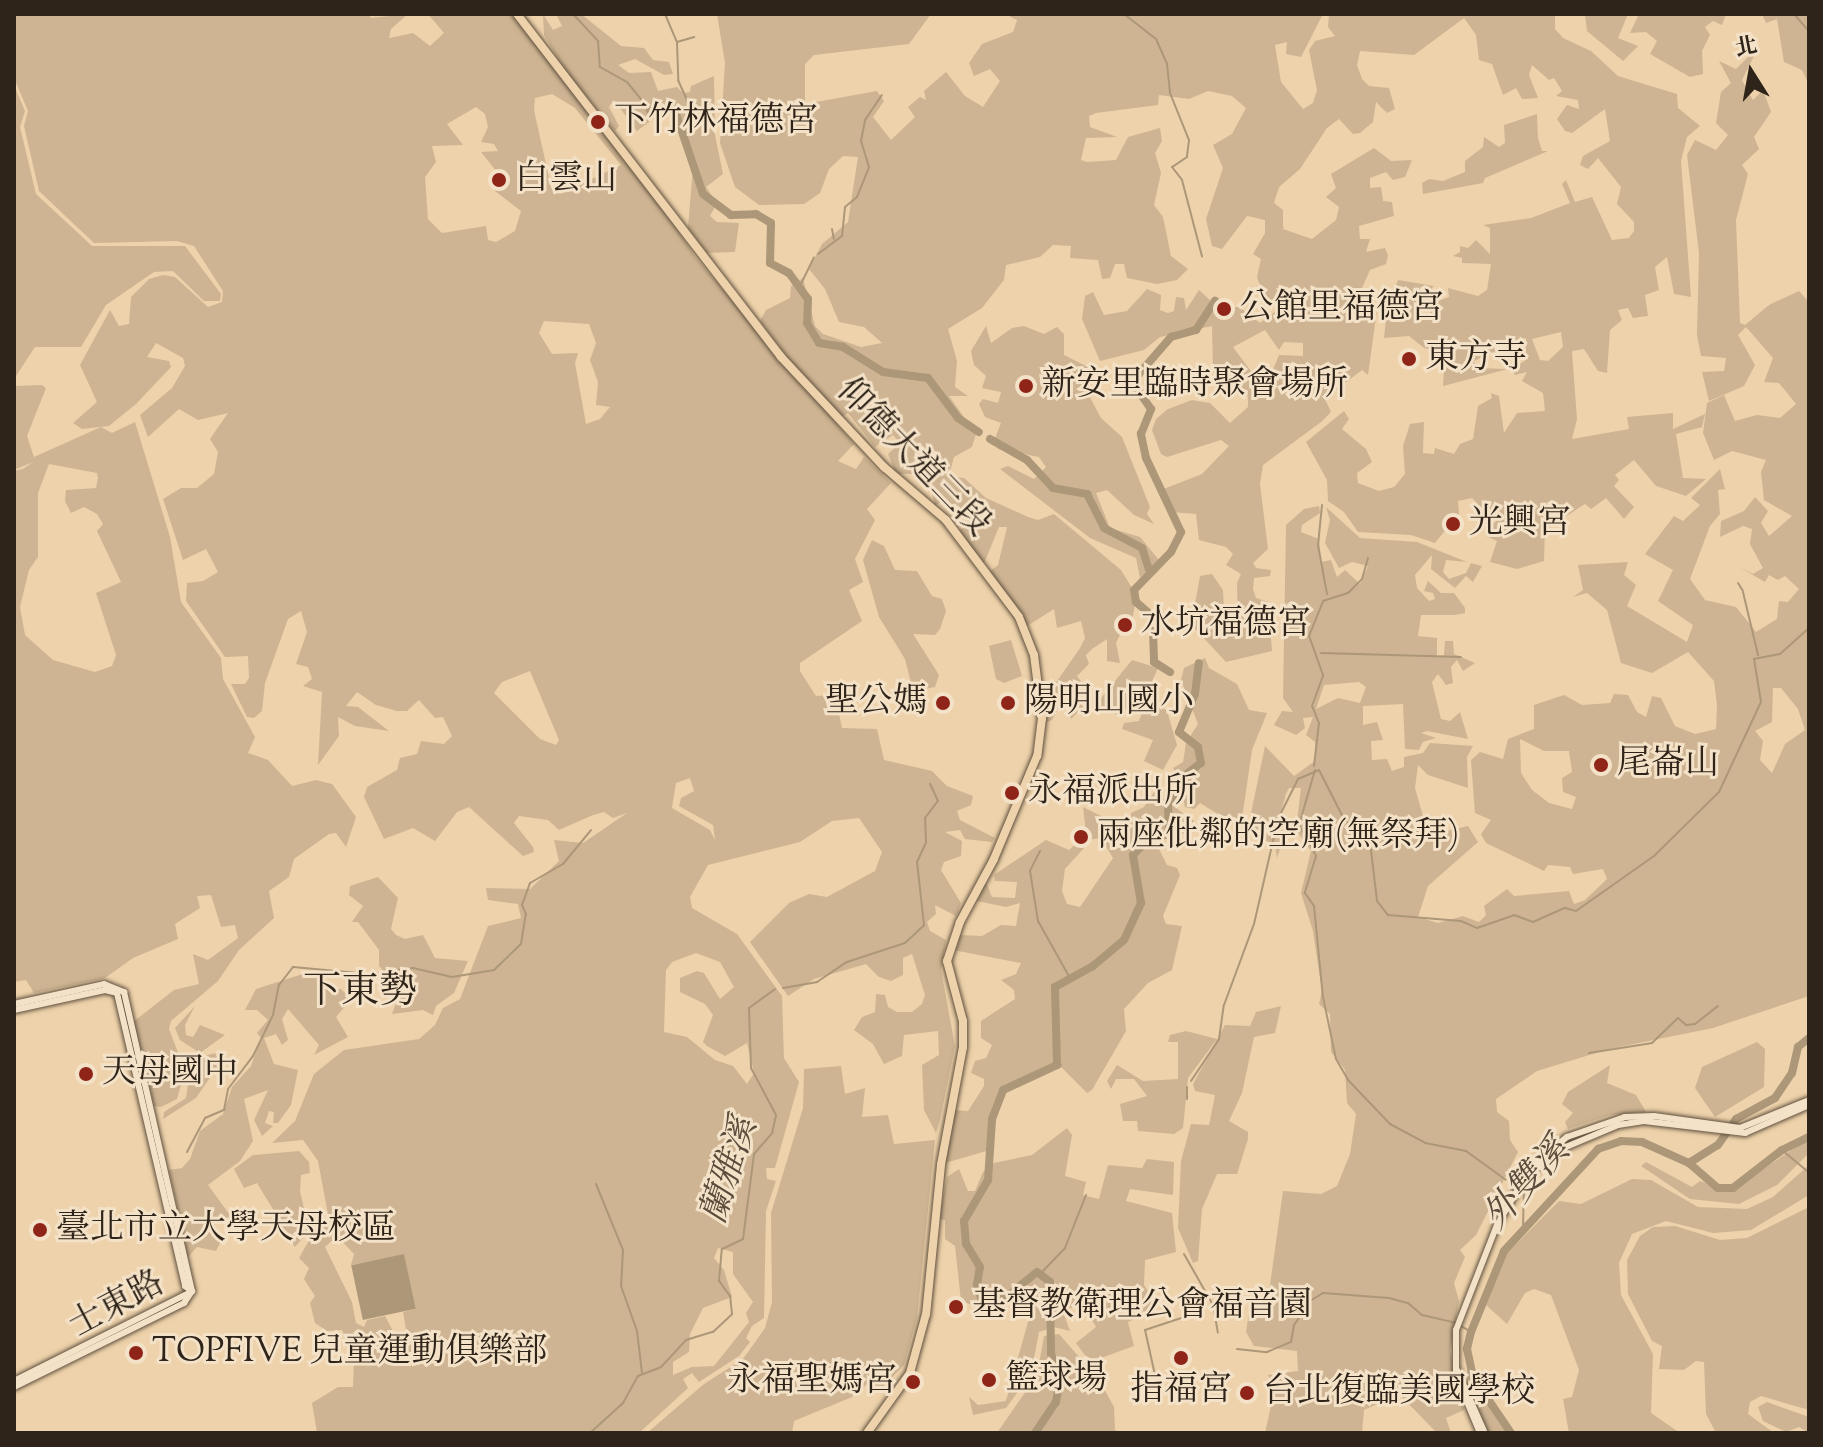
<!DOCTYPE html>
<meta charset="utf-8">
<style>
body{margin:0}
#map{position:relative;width:1823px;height:1447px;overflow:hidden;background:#eed2ab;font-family:"Sorts Mill Goudy","Noto Serif TC",serif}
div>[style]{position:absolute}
.green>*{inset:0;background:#ceb492}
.water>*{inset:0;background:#ad9779;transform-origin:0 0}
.stream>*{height:2px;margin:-1px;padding:0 1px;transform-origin:1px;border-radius:1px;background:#ad9779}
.river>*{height:8px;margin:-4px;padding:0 4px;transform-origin:4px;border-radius:4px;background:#ad9779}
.roads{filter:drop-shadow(0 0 2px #5f503e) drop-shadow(0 0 2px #5f503e)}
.tertiary>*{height:6px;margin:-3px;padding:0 3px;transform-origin:3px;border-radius:3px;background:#f4e2c8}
.primary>*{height:8px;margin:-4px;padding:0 4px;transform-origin:4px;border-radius:4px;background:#eed2ab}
.dots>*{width:22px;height:22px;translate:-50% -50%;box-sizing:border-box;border:4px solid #f4e2c8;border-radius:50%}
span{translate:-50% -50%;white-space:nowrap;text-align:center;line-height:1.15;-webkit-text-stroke:6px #f4e2c8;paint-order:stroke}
.poi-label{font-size:34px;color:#2f2419}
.left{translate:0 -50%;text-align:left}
.right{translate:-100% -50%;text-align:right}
.street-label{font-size:34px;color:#2f2419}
.water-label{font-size:36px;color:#5b4c3b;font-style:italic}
.quarter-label{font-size:38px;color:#2f2419}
.frame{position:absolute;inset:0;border:16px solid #2f2419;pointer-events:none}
.north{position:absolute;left:1711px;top:32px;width:80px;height:80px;-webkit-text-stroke:6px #f4e2c8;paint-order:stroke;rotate:349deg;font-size:22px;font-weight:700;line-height:32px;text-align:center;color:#2f2419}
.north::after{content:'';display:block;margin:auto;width:28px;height:36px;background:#2f2419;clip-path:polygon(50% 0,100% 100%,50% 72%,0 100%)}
</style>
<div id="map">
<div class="green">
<i style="clip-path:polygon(evenodd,14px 14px,368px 14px,371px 18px,408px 14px,391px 29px,389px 38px,413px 33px,430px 46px,444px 33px,428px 14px,513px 14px,638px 171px,696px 258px,854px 444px,838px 461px,856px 469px,864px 457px,891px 483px,867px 509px,875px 520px,855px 559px,863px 582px,849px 590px,862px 621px,800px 663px,800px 671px,816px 696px,835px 695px,842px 728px,877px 729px,884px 760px,932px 771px,947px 786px,973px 796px,971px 805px,957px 811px,960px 820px,995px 838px,992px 842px,965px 839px,960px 830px,945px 832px,962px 841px,961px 856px,944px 862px,941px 870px,961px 903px,956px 916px,935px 905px,936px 914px,927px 922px,930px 931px,946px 940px,941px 970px,955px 1046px,940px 1120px,936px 1133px,924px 1110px,922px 1065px,939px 1055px,938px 1031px,904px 1035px,902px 1056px,884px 1064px,873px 1044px,854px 1030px,862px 1017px,875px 1012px,876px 994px,885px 995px,888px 1007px,897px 1012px,912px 1012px,922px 1004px,925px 995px,912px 954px,903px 958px,903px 975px,891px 981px,879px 977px,866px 964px,814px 979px,788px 996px,750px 942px,789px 903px,809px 894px,827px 897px,875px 871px,882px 852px,859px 818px,832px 821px,800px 842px,708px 865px,690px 897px,692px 908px,737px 934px,782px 996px,784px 1058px,799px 1082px,775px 1168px,766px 1168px,767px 1179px,776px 1181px,766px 1211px,764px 1318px,752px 1326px,746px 1338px,750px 1342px,739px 1356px,699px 1382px,692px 1373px,683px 1379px,688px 1388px,639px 1433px,317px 1433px,312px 1403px,338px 1387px,353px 1387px,354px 1360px,342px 1330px,327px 1331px,315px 1323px,310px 1303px,315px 1296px,304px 1279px,309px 1268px,299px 1258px,315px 1230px,329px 1220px,318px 1161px,303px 1140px,272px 1143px,295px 1121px,314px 1074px,344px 1050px,419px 1039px,435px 1025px,443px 1008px,460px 999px,488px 926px,521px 918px,518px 904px,488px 900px,486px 888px,530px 889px,559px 861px,554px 840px,583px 843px,627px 813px,613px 818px,604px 812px,593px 815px,559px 830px,548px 820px,519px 816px,514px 823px,533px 847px,534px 852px,523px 856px,469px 807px,457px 812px,435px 841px,413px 828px,384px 839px,364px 797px,367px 787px,397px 770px,400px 758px,417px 754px,421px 741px,444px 744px,452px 736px,443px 717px,435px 718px,419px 700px,407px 711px,397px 711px,376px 705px,357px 692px,346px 706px,358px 707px,389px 731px,355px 726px,338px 717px,339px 736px,318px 765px,322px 692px,303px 686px,312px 679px,308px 667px,296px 664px,307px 632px,301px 611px,288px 619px,265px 683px,262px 711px,254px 718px,247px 717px,231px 684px,245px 684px,249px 678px,248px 656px,225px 657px,186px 601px,187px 583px,203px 581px,218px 572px,206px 549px,183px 560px,163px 499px,181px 488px,197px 488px,214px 474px,218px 452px,210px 439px,228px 413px,198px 420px,179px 409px,148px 437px,140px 415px,172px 388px,185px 366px,183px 358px,156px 343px,147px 357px,169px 361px,171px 367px,136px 404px,109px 426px,82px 429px,73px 423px,97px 402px,80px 365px,110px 310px,119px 326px,129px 324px,131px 297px,149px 279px,163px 275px,175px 277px,208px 307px,222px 302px,223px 291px,194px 246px,177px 241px,94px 243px,39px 191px,24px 126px,28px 111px,14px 78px,14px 14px,552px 94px,575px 108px,621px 165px,560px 194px,551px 187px,534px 110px,535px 98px,552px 94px,14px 14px,476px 107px,485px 114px,488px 127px,481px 142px,494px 144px,498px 151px,481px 152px,497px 172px,495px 191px,521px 211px,515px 231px,496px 242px,488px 240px,486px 226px,442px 233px,428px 219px,425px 177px,436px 162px,432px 146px,463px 145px,447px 124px,476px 107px,14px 14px,544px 321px,589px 324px,596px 343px,590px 360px,598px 382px,596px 405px,610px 407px,600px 419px,586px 424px,575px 363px,578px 353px,552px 354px,539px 333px,544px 321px,14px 14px,530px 671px,559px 740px,556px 745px,540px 739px,494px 693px,502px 682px,530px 671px,14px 14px,690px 778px,694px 791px,681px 798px,679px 806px,713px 825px,715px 840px,710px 830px,672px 808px,676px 783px,690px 778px,14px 14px,696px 953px,720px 962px,734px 987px,720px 999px,704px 973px,697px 971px,680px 978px,680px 992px,705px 1004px,713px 1015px,703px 1042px,707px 1046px,725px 1056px,747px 1043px,754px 1073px,747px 1084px,733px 1066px,715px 1060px,687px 1037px,664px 1032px,666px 970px,672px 962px,696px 953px,14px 14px,337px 1236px,354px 1254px,351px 1265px,404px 1255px,415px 1309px,403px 1312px,407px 1335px,395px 1335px,385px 1316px,367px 1320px,364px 1327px,356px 1323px,352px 1302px,325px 1247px,337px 1236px,14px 14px,718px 1248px,733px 1252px,733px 1274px,753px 1302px,746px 1313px,749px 1322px,714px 1366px,692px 1367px,673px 1375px,673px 1362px,689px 1352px,690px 1334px,703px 1308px,732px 1297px,724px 1270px,714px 1258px,718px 1248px)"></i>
<i style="clip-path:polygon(543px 14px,553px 30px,562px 26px,556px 14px,581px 14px,621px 46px,644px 48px,653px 60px,669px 62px,673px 74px,664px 75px,635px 59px,618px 65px,629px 73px,651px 72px,658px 91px,677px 87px,683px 93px,690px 92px,691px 86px,714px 76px,715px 135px,723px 174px,706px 187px,717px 203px,710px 216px,717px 222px,739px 223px,735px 252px,707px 253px,688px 228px,693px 167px,679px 113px,670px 106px,637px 131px,614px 100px,609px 107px,619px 126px,615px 131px,566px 72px,544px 35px)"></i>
<i style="clip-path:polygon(evenodd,717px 14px,931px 14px,909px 44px,814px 55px,805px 64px,805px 104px,877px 91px,884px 101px,873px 117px,891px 140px,915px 117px,908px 107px,920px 97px,926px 100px,924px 91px,946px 72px,965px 96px,983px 107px,1000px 81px,990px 69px,974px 76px,969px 63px,982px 44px,1013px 32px,1017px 20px,1005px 14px,1323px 14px,1301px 57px,1286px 54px,1287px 42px,1275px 45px,1281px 82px,1303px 109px,1313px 103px,1317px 90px,1309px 50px,1315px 41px,1335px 36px,1328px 27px,1329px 14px,1555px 14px,1555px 29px,1563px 38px,1591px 51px,1618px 76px,1677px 94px,1678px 108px,1700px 126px,1687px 137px,1681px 161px,1691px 297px,1674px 294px,1667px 257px,1655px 267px,1659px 290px,1645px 295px,1648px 316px,1633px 318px,1628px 308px,1618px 310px,1622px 320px,1610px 330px,1607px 373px,1598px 371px,1584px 349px,1572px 351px,1577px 419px,1572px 439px,1629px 429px,1627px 417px,1673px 413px,1673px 429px,1705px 414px,1702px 427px,1676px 434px,1683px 478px,1706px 479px,1686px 496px,1656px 486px,1634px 460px,1615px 475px,1619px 480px,1614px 486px,1634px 507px,1624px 519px,1606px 498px,1591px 509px,1585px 504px,1545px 530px,1544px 561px,1517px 569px,1490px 562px,1497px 541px,1486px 536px,1487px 526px,1496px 522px,1472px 498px,1458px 501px,1460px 525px,1448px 527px,1435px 543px,1411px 535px,1358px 532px,1344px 512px,1328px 501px,1327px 480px,1306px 442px,1344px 411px,1349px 419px,1342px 429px,1366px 449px,1372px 462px,1357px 473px,1358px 483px,1379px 491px,1394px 487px,1405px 474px,1403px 446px,1410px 424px,1424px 422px,1423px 453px,1434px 454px,1435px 448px,1454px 454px,1460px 444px,1473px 439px,1478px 406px,1492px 398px,1491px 393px,1499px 396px,1504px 433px,1517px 413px,1545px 411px,1543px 393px,1522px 381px,1527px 372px,1515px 375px,1512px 369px,1526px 360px,1526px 338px,1498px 343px,1496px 351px,1474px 361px,1476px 368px,1508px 369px,1443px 386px,1445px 352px,1424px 348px,1409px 336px,1384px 338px,1387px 310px,1398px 280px,1434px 286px,1415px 305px,1427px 321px,1435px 302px,1449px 297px,1448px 288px,1478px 296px,1487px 290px,1491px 264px,1462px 263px,1462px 258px,1453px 256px,1460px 252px,1460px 246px,1468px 248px,1476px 240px,1490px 254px,1490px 228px,1483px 225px,1531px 218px,1570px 203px,1562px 184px,1566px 180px,1575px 202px,1592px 197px,1612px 240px,1629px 238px,1634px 231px,1634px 222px,1617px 204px,1621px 187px,1598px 158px,1588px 169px,1580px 165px,1583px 156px,1610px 141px,1605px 109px,1572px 133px,1565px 131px,1557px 119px,1567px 105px,1579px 109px,1578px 100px,1556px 96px,1562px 91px,1554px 78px,1549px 80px,1532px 65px,1529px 75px,1538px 98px,1522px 99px,1516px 88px,1503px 95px,1492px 64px,1479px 60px,1476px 35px,1464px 18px,1414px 55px,1360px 51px,1357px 65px,1362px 79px,1369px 86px,1389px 88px,1395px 109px,1387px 113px,1376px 102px,1373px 122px,1360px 133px,1353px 134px,1339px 119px,1327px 128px,1300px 169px,1279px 187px,1274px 203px,1283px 210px,1283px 229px,1312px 239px,1336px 220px,1339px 207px,1326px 197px,1336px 188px,1331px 174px,1374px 148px,1391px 161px,1412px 160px,1405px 177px,1393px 180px,1386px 172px,1370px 178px,1370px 188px,1381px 187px,1383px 201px,1392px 202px,1394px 216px,1359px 226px,1360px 239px,1370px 239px,1366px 252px,1385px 248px,1388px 255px,1386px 264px,1370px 270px,1358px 297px,1362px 309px,1377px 310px,1368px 375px,1362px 370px,1332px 393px,1326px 401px,1331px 412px,1321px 422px,1263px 465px,1260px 484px,1268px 549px,1253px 563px,1256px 568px,1271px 570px,1270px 576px,1254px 578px,1253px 589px,1256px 598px,1268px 602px,1272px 651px,1226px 662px,1188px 621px,1201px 616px,1201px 605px,1195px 604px,1200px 576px,1212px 574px,1223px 590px,1225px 630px,1238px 632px,1237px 583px,1241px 574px,1226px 565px,1233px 554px,1226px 547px,1199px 540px,1196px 514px,1170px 512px,1161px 490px,1202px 474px,1229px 446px,1221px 440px,1167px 457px,1161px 454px,1152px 430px,1156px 419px,1168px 409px,1192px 400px,1210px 403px,1230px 423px,1248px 407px,1248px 397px,1213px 372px,1212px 326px,1160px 337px,1144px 350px,1100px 361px,1082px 319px,1085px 296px,1093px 292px,1104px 315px,1127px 311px,1147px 289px,1161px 295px,1160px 310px,1168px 313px,1174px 311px,1176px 297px,1184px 298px,1186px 310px,1199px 290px,1224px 313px,1238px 306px,1260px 323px,1280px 308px,1264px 297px,1257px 277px,1261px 259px,1253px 254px,1265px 233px,1265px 220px,1247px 216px,1222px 249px,1212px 246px,1206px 219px,1223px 168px,1213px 145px,1232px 134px,1246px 108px,1232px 96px,1208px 91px,1189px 99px,1159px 95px,1158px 105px,1096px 113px,1089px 116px,1090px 127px,1117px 137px,1086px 138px,1081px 160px,1087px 162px,1116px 160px,1128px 137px,1160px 128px,1162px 141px,1155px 153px,1161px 173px,1154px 205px,1163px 217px,1171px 256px,1188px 269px,1177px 280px,1157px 284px,1127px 278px,1124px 264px,1115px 264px,1110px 278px,1102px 279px,1098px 260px,1070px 258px,1071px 246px,1053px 245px,1040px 257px,1006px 265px,1004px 280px,982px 308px,948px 329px,957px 361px,955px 387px,968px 396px,949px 396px,976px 434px,972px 447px,954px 457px,949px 476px,964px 478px,986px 498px,1028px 517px,1038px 520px,1054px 514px,1121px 570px,1137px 596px,1129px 634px,1120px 635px,1116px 643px,1120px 663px,1107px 661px,1107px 639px,1092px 649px,1086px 655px,1089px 664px,1077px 676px,1083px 684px,1074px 697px,1083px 707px,1071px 719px,1067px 703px,1060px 705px,1052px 720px,1044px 723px,1041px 690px,1055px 684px,1080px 648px,1085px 638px,1081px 621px,1057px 628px,1054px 609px,1027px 626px,989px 572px,998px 565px,1007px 527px,999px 527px,983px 566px,958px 531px,969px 524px,964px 513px,945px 499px,935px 506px,930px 485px,916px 474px,896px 474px,888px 454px,900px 443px,893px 435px,875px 447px,848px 413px,841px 417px,797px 370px,760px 321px,766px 310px,790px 298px,791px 286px,803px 278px,815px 326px,823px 334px,861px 347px,882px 343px,864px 327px,839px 322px,825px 289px,809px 269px,822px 244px,848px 222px,858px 157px,843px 156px,829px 169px,820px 193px,804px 204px,759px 205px,735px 187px,720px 143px,725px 63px,717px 14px,1265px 330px,1279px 350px,1284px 342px,1303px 343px,1303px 356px,1279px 355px,1270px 377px,1272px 386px,1262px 386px,1233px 347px,1265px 330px,717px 14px,1561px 332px,1563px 347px,1548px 361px,1540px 360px,1532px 339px,1561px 332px)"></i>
<i style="clip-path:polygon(1585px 14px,1628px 14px,1618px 38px,1638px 46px,1623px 61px,1587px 31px)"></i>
<i style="clip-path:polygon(1639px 14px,1726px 14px,1722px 25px,1713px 21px,1705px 27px,1710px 35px,1702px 51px,1703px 74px,1690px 77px,1650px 54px,1657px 41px,1646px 32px,1630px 33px)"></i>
<i style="clip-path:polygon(1762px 14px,1809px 14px,1809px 85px,1802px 70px,1784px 62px,1777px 19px,1766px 23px)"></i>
<i style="clip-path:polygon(evenodd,1759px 46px,1742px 80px,1753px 100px,1763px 90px,1771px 112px,1754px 137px,1759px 149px,1742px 165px,1748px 174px,1736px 220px,1740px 323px,1745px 325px,1769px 305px,1799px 291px,1809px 302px,1809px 996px,1713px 1028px,1609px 1049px,1537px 1071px,1496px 1099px,1497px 1112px,1509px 1121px,1510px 1140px,1518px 1152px,1476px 1235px,1460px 1250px,1465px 1257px,1454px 1283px,1459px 1301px,1450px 1351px,1464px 1410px,1446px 1418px,1451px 1433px,1437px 1433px,1399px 1394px,1364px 1410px,1362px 1433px,1265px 1433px,1275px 1388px,1268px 1375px,1298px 1371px,1297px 1351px,1254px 1346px,1246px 1332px,1251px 1299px,1261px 1300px,1270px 1285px,1283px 1191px,1321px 1194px,1337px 1186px,1350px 1154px,1356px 1114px,1347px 1103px,1345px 1070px,1331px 1052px,1330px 1014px,1319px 1004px,1322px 991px,1313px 931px,1301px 893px,1311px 851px,1296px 830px,1301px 788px,1289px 788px,1286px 794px,1277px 826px,1285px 833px,1277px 858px,1275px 844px,1258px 838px,1250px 818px,1265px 746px,1294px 776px,1315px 761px,1315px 742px,1306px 735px,1313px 717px,1303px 718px,1305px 728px,1296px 735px,1274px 725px,1282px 711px,1293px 712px,1283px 698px,1286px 525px,1304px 509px,1319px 506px,1320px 513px,1302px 525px,1301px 532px,1319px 539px,1321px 562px,1331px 560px,1337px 577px,1345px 570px,1360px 584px,1368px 566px,1352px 562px,1339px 568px,1325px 543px,1330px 520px,1326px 507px,1360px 538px,1417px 542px,1467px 562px,1446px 560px,1443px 572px,1449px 579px,1466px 573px,1471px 563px,1482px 566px,1473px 582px,1466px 576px,1455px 588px,1431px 569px,1432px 555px,1415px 575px,1417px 588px,1429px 601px,1435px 599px,1433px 593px,1424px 591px,1428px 581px,1441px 593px,1454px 593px,1465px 608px,1465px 613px,1455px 615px,1421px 615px,1418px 636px,1437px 638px,1437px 657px,1444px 655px,1445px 641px,1453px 641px,1454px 654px,1475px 663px,1463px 671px,1457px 660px,1451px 667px,1453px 683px,1446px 685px,1438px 674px,1432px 682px,1441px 719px,1450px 721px,1460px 712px,1468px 739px,1427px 731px,1421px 733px,1436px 738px,1423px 742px,1419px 750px,1405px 749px,1403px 704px,1363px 706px,1363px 725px,1377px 722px,1383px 740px,1371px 741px,1372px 760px,1387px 759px,1392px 771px,1404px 767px,1404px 757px,1423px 753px,1430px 743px,1473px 746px,1467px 757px,1468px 788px,1428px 775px,1418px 765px,1415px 788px,1427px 830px,1433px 834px,1468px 826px,1478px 842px,1428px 886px,1418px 917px,1438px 923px,1463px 916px,1479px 922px,1486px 915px,1484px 906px,1507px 889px,1514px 896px,1569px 891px,1574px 904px,1585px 900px,1607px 879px,1603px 869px,1573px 874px,1570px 867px,1548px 865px,1544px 871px,1486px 843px,1481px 834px,1491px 820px,1475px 813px,1471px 760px,1480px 752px,1503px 759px,1508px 739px,1534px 729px,1534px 705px,1564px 695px,1582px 705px,1610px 703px,1614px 694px,1628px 695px,1637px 712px,1646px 717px,1652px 696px,1661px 698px,1675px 726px,1695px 734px,1716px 729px,1717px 705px,1714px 681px,1688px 652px,1652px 673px,1621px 663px,1607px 610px,1587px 593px,1573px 597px,1583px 590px,1578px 565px,1628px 562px,1624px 575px,1636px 585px,1627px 606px,1687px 642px,1693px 625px,1658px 601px,1673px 570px,1645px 554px,1674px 516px,1683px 521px,1700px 505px,1691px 498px,1720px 469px,1725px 489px,1718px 490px,1720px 514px,1710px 526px,1690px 579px,1705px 600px,1736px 607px,1756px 632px,1777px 619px,1779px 601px,1788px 602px,1799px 589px,1785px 576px,1778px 580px,1769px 575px,1765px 582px,1739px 567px,1753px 574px,1763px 568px,1750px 544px,1752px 529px,1743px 526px,1720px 537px,1721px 521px,1744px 511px,1755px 497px,1768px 511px,1761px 523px,1769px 536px,1792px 516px,1764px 500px,1761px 472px,1766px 460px,1732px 451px,1714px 460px,1703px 433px,1707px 403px,1724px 395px,1735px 421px,1757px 415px,1780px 418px,1796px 404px,1779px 383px,1764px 382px,1773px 358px,1746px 327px,1738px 335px,1755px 365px,1744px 386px,1709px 401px,1702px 372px,1724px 371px,1726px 358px,1701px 356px,1697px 335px,1699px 253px,1687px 155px,1695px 140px,1716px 150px,1728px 135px,1716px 123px,1721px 92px,1731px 83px,1719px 61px,1736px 69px,1759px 46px,1359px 682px,1366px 687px,1360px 703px,1338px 698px,1316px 709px,1324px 685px,1359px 682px,1759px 46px,1773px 688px,1781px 688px,1798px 709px,1805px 730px,1785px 744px,1772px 773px,1760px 760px,1763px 741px,1755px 731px,1772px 722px,1773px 688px,1759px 46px,1520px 739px,1544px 751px,1569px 751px,1572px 772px,1562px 778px,1563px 792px,1576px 797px,1572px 809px,1549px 803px,1532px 790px,1521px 773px,1520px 739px)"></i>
<i style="clip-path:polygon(14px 85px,25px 111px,20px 127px,36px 194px,92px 246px,185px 246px,221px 294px,220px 301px,204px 301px,173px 271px,154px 272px,106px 305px,81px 347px,35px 347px,14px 379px)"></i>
<i style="clip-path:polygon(1537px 114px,1538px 138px,1542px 151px,1548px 151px,1485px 178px,1483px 183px,1423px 194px,1422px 183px,1429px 179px,1443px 181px,1465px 172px,1465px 161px,1483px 147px,1484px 137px,1499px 147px,1505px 143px,1504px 125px)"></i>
<i style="clip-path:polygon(986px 326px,991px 343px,1012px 328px,1024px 326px,1044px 334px,1057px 327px,1064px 334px,1064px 355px,1090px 368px,1085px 388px,1101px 418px,1122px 437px,1150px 507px,1147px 514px,1154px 524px,1134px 515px,1107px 490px,1096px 493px,1110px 528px,1140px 537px,1159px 560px,1140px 578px,1136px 558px,1090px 538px,1000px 469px,1008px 466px,1034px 479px,1046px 467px,1039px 457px,998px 449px,994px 441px,1001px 423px,985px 417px,979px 404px,983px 399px,998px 403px,1001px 392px,982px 388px,986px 376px,974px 365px,971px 351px)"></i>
<i style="clip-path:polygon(evenodd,42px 385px,46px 388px,27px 436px,34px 457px,101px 427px,112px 433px,135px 422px,170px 537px,181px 602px,221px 658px,223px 679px,255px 737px,248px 753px,268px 760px,292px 786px,316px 780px,332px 784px,356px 817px,346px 847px,336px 833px,329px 834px,294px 859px,289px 877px,269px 891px,274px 918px,239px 950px,218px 981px,171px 1021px,169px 1029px,185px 1071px,177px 1099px,161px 1107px,154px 1106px,133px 1022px,174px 990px,199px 984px,193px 954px,208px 960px,238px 938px,235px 925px,221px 927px,211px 895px,197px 896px,200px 908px,175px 924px,178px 939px,133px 958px,105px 978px,34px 993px,26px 980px,14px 982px,14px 471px,23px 469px,33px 462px,14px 470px,14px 386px,42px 385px,49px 464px,97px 473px,98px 478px,96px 488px,66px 490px,65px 501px,71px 513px,84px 507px,97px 514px,103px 524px,97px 531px,121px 582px,96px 593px,116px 655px,112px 666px,95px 672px,53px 660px,25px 635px,20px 607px,29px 570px,38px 557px,38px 493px,49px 464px)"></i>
<i style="clip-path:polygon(872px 540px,884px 546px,895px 570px,917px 571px,932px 596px,942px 599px,946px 611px,940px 629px,935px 635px,913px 634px,939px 675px,935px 687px,913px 691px,905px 659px,879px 617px,863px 560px)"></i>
<i style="clip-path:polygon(1011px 640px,1022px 676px,1004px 683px,996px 679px,989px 646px)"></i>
<i style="clip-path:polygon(1205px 658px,1209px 668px,1237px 684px,1249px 710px,1267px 713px,1252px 750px,1243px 812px,1234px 824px,1200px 803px,1194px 809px,1185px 807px,1183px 798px,1170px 793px,1179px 779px,1173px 768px,1183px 762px,1186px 743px,1198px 724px,1181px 680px,1184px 668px)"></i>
<i style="clip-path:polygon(1132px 660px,1158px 668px,1146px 695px,1167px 711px,1177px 745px,1163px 770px,1144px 761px,1153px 740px,1122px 729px,1124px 723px,1139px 721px,1142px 712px,1130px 706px,1117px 715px,1097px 703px)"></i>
<i style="clip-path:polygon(1154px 792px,1194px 821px,1181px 836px,1153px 837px,1167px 865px,1177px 868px,1180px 875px,1163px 916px,1166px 924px,1182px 926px,1172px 970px,1148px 983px,1124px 1009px,1126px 1031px,1092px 1090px,1087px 1093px,1061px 1067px,1008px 1084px,992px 1114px,990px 1150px,945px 1163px,953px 1110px,968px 1111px,984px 1086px,984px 1079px,971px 1073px,975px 1061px,986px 1058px,992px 1045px,981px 1038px,981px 1021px,1015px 999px,1014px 990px,1001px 980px,1016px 974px,1021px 963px,953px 950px,960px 935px,982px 936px,1001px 925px,1016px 926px,1020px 903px,1006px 907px,977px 901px,985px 880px,992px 897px,1015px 898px,1017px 882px,995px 881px,994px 875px,1046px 840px,1069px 850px,1079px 841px,1084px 848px,1065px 869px,1062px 891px,1067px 904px,1080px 907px,1113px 858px,1101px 838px,1087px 840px,1083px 807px,1107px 819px,1111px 829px,1131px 820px,1131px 813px,1144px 807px)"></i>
<i style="clip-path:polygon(378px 877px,398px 898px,391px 929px,396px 935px,405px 939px,423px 935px,435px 958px,468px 961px,454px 993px,436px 1006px,433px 1015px,423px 1010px,392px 1014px,400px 991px,379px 966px,379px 950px,358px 922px,352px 922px,363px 906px,349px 895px,350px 886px)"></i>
<i style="clip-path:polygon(309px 972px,319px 976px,324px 989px,341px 989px,346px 994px,347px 1004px,336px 1017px,348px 1037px,314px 1055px,319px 1045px,288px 1009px,282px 1019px,288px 1040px,282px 1045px,276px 1034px,264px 1038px,274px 1064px,298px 1070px,291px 1105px,278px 1123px,273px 1123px,274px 1112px,269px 1111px,265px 1123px,273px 1126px,262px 1136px,254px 1120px,268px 1090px,244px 1099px,253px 1141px,240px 1161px,208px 1185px,232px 1218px,214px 1223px,221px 1241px,216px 1251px,197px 1247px,188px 1257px,169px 1170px,182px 1168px,190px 1159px,200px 1131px,223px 1114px,232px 1087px,251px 1066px,261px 1038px,257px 1033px,268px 1020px,257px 1010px,245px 1010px,256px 989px)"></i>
<i style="clip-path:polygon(195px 1006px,185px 1025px,186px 1035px,193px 1037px,200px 1025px,225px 1035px,200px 1053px,180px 1040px,175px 1028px)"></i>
<i style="clip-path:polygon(1281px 1006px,1275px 1033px,1254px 1037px,1242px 1093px,1229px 1121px,1248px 1132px,1248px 1139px,1237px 1174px,1217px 1174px,1202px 1209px,1198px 1261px,1193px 1263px,1178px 1228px,1181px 1161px,1191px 1124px,1209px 1125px,1215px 1095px,1195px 1091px,1193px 1084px,1225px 1025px,1250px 1026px,1256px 1012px)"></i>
<i style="clip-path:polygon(1186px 1031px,1217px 1039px,1188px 1078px,1183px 1128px,1174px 1134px,1138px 1131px,1137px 1121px,1123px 1121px,1120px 1104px,1147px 1096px,1134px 1079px,1116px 1079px,1111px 1089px,1107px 1081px,1117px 1065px,1143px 1081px,1178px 1079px,1178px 1042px,1168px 1042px,1170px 1035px)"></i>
<i style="clip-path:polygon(1757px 1042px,1765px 1049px,1764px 1087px,1715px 1117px,1695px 1088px,1702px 1067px)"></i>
<i style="clip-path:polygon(215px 1053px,220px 1063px,196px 1098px,163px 1119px,164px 1112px,186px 1098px,191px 1060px)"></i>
<i style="clip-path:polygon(1610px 1065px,1607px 1083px,1636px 1095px,1646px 1112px,1610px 1115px,1568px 1129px,1565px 1122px,1573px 1113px,1562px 1104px,1568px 1092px)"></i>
<i style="clip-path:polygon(841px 1066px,845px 1094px,865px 1088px,862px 1117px,888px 1115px,894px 1144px,935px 1140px,917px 1318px,904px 1365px,883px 1387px,867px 1384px,852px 1397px,794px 1421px,792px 1433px,647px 1433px,704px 1384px,743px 1359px,765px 1328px,772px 1302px,771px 1213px,803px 1108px,804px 1069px)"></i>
<i style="clip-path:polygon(1067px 1128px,1072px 1135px,1065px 1176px,1086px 1182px,1083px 1195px,1099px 1199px,1108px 1165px,1142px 1168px,1147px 1159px,1174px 1162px,1173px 1195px,1130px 1189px,1126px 1201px,1172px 1213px,1176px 1252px,1145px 1260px,1144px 1285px,1155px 1301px,1149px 1313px,1128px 1322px,1134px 1346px,1090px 1362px,1076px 1343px,1096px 1327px,1082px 1302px,1063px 1312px,1070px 1331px,1054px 1327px,1039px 1332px,1031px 1374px,1006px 1408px,973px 1415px,969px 1397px,978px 1405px,1006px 1401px,1036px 1293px,1024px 1290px,997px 1314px,961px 1301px,955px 1246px,945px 1239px,945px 1220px,939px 1219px,947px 1177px,959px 1169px,968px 1191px,975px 1191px,983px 1172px,994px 1163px,1032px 1155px)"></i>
<i style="clip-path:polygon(1809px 1138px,1809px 1153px,1777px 1185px,1739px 1204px,1690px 1199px,1641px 1166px,1646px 1162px,1692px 1187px,1700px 1181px,1731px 1191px)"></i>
<i style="clip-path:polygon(299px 1151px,309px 1162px,310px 1173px,301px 1175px,300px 1191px,306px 1217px,315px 1224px,295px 1247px,285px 1233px,277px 1232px,274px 1211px,257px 1183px,244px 1188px,234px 1169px,253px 1155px)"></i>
<i style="clip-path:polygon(1809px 1165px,1809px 1195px,1751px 1230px,1713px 1233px,1666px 1221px,1632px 1234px,1619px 1263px,1621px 1295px,1653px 1354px,1651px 1413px,1680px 1433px,1569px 1433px,1563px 1399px,1572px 1397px,1579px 1370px,1551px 1295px,1534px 1289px,1525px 1293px,1507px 1324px,1486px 1305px,1506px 1254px,1559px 1201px,1581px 1204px,1632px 1179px,1651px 1180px,1698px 1207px,1747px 1209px,1773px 1197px)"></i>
<i style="clip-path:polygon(1809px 1207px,1809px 1410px,1761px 1396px,1750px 1402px,1748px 1414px,1774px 1433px,1716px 1433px,1706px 1414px,1704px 1362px,1696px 1361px,1684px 1370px,1659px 1369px,1662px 1346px,1652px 1341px,1628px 1294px,1627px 1260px,1640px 1236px,1653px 1227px,1675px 1226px,1720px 1240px,1747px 1238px)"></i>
<i style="clip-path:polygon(1059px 1334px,1099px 1380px,1114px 1407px,1115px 1430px,1122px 1433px,997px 1433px,1037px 1375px,1044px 1336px)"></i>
<i style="clip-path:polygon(1468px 1367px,1470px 1377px,1507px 1433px,1488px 1433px,1465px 1381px)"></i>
<i style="clip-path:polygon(1767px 1402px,1809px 1417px,1809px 1433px,1799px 1427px,1786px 1432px,1763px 1421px,1758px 1407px)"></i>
</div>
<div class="water">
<i style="left:404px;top:1254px;width:56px;height:54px;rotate:78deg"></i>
</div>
<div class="stream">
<i style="left:573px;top:14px;width:37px;rotate:47deg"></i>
<i style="left:598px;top:41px;width:26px;rotate:86deg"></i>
<i style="left:600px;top:67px;width:31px;rotate:29deg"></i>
<i style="left:627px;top:82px;width:36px;rotate:51deg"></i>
<i style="left:665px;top:14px;width:30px;rotate:67deg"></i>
<i style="left:677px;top:42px;width:38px;rotate:88deg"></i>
<i style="left:678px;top:80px;width:32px;rotate:66deg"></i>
<i style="left:691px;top:109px;width:18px;rotate:103deg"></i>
<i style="left:687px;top:127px;width:7px;rotate:146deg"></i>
<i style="left:1124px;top:14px;width:41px;rotate:38deg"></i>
<i style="left:1156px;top:39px;width:27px;rotate:66deg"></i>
<i style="left:1167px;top:64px;width:29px;rotate:84deg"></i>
<i style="left:1170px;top:93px;width:51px;rotate:68deg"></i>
<i style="left:1189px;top:140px;width:17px;rotate:97deg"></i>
<i style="left:1187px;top:157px;width:18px;rotate:146deg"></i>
<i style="left:1172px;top:167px;width:16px;rotate:52deg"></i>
<i style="left:1182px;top:180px;width:79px;rotate:75.3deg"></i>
<i style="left:1794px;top:14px;width:23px;rotate:49deg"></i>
<i style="left:677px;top:42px;width:18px;rotate:-16deg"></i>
<i style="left:832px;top:229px;width:10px;rotate:79deg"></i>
<i style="left:818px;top:254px;width:30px;rotate:-37deg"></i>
<i style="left:842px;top:236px;width:29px;rotate:-84deg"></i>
<i style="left:845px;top:207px;width:16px;rotate:-40deg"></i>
<i style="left:857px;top:197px;width:32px;rotate:-68deg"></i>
<i style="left:869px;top:167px;width:27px;rotate:-107deg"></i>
<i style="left:861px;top:141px;width:21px;rotate:-79deg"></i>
<i style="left:865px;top:120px;width:30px;rotate:-56deg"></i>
<i style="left:799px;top:288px;width:34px;rotate:-64deg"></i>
<i style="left:1322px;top:505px;width:40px;rotate:95.7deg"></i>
<i style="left:1318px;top:545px;width:50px;rotate:79.6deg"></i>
<i style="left:1738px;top:583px;width:9px;rotate:58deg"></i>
<i style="left:1743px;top:592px;width:65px;rotate:76.6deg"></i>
<i style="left:1321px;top:653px;width:140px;rotate:1.6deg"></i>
<i style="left:1314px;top:766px;width:43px;rotate:-83.4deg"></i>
<i style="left:1319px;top:723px;width:18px;rotate:-112deg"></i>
<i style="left:1312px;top:706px;width:33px;rotate:-70deg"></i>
<i style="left:1323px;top:675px;width:41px;rotate:-109.7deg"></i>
<i style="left:1309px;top:636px;width:38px;rotate:-68deg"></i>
<i style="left:1323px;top:601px;width:26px;rotate:-18deg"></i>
<i style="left:1348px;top:593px;width:20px;rotate:-45deg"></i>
<i style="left:1362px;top:579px;width:22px;rotate:-74deg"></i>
<i style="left:1315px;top:770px;width:57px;rotate:106.2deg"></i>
<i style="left:1299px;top:825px;width:35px;rotate:61deg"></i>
<i style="left:1316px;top:856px;width:39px;rotate:107deg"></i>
<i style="left:1305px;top:893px;width:16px;rotate:55deg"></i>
<i style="left:1314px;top:906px;width:91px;rotate:84.4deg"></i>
<i style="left:1323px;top:997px;width:63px;rotate:78.2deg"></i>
<i style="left:1336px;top:1059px;width:24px;rotate:60deg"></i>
<i style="left:1348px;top:1080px;width:61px;rotate:46.3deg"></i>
<i style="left:1390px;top:1124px;width:40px;rotate:28deg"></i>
<i style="left:1425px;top:1143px;width:42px;rotate:11deg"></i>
<i style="left:1466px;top:1151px;width:49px;rotate:35.9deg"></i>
<i style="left:1040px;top:851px;width:22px;rotate:117deg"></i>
<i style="left:1030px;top:871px;width:51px;rotate:80.9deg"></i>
<i style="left:1038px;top:921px;width:65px;rotate:60.7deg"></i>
<i style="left:783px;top:988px;width:35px;rotate:-10deg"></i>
<i style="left:817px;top:982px;width:36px;rotate:-34deg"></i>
<i style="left:847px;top:962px;width:61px;rotate:-18.1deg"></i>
<i style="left:905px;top:943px;width:26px;rotate:-43deg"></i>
<i style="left:924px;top:925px;width:63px;rotate:-96.3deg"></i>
<i style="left:917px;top:862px;width:21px;rotate:-65deg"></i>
<i style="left:926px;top:843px;width:25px;rotate:-92deg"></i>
<i style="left:925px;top:818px;width:21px;rotate:-53deg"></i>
<i style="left:938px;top:801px;width:19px;rotate:-115deg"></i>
<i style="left:1589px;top:1053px;width:64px;rotate:-9deg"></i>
<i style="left:1652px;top:1043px;width:36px;rotate:-44deg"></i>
<i style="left:1678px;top:1018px;width:11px;rotate:41deg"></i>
<i style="left:1686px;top:1025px;width:9px;rotate:-6deg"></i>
<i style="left:1695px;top:1024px;width:29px;rotate:-38deg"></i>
<i style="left:1191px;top:1081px;width:50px;rotate:-56.3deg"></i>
<i style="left:1219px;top:1039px;width:34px;rotate:-82deg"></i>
<i style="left:1224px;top:1005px;width:86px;rotate:-69.7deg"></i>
<i style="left:1254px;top:924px;width:108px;rotate:-77.1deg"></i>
<i style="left:1278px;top:819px;width:45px;rotate:-63.4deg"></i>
<i style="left:1298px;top:779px;width:23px;rotate:-23deg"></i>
<i style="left:1319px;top:770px;width:55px;rotate:63deg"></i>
<i style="left:1344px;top:819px;width:35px;rotate:41deg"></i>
<i style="left:1370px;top:842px;width:59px;rotate:83.2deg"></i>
<i style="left:1377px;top:901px;width:18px;rotate:52deg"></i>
<i style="left:1388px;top:915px;width:73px;rotate:4.7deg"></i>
<i style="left:1461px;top:921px;width:17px;rotate:24deg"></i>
<i style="left:1477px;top:928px;width:39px;rotate:-19deg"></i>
<i style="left:1514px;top:915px;width:20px;rotate:20deg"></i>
<i style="left:1533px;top:922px;width:35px;rotate:-24deg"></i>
<i style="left:1565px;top:908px;width:11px;rotate:15deg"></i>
<i style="left:1576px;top:911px;width:95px;rotate:-35.2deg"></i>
<i style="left:1654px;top:856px;width:91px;rotate:-44.6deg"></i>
<i style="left:1719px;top:792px;width:99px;rotate:-65deg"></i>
<i style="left:1761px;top:702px;width:44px;rotate:-99.2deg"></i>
<i style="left:1754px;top:659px;width:26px;rotate:-11deg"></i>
<i style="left:1780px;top:654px;width:39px;rotate:-42deg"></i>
<i style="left:1187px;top:1087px;width:12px;rotate:90deg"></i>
<i style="left:1782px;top:1150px;width:35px;rotate:40deg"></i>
<i style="left:187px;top:1152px;width:38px;rotate:-62deg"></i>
<i style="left:205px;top:1118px;width:21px;rotate:-23deg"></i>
<i style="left:224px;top:1110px;width:21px;rotate:-79deg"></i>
<i style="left:228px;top:1089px;width:41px;rotate:-52.9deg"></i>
<i style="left:253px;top:1056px;width:46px;rotate:-64deg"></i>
<i style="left:273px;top:1015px;width:31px;rotate:-79deg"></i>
<i style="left:279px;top:985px;width:23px;rotate:-52deg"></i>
<i style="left:293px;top:967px;width:77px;rotate:5.2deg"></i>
<i style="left:370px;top:974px;width:43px;rotate:-7.9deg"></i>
<i style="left:413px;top:968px;width:40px;rotate:13deg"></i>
<i style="left:452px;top:977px;width:43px;rotate:-9.5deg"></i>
<i style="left:494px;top:970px;width:37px;rotate:-44deg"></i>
<i style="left:521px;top:944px;width:30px;rotate:-81deg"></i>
<i style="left:526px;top:914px;width:10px;rotate:-114deg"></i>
<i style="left:522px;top:905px;width:23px;rotate:-70deg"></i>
<i style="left:530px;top:883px;width:38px;rotate:-30deg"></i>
<i style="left:563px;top:864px;width:44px;rotate:-50.5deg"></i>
<i style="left:596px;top:1184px;width:71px;rotate:67.8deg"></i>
<i style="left:623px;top:1250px;width:36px;rotate:93deg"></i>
<i style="left:621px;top:1286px;width:48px;rotate:70.4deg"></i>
<i style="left:637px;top:1331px;width:42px;rotate:83.2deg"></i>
<i style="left:1523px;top:1229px;width:43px;rotate:-88.7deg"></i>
<i style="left:1184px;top:1254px;width:59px;rotate:60.4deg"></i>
<i style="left:1213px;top:1305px;width:28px;rotate:80deg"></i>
<i style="left:1042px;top:1272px;width:33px;rotate:-46deg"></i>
<i style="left:1065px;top:1248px;width:57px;rotate:-68.4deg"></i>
<i style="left:1461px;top:1326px;width:12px;rotate:31deg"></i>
<i style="left:1237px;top:1349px;width:30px;rotate:6deg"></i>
<i style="left:1267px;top:1352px;width:26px;rotate:-23deg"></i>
<i style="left:1291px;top:1342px;width:17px;rotate:-80deg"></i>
<i style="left:1294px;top:1325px;width:29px;rotate:-56deg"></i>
<i style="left:1310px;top:1301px;width:15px;rotate:-32deg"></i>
<i style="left:1323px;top:1293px;width:66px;rotate:4.3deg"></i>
<i style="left:1389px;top:1298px;width:20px;rotate:15deg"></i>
<i style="left:1408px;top:1303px;width:18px;rotate:41deg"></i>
<i style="left:1422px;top:1315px;width:35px;rotate:13deg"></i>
<i style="left:1155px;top:1375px;width:46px;rotate:-102.5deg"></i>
<i style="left:1145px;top:1330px;width:54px;rotate:-18.4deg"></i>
<i style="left:1196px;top:1313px;width:18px;rotate:-52deg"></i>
<i style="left:590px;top:1433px;width:45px;rotate:-42.3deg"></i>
<i style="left:623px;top:1403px;width:31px;rotate:-61deg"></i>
<i style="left:638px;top:1376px;width:25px;rotate:-21deg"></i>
<i style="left:661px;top:1367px;width:37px;rotate:-47deg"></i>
<i style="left:686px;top:1340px;width:28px;rotate:-17deg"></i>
<i style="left:713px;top:1332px;width:26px;rotate:-43deg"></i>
<i style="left:732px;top:1314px;width:18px;rotate:-96deg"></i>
<i style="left:730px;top:1296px;width:19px;rotate:-126deg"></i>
<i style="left:719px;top:1281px;width:32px;rotate:-85deg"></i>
<i style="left:722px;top:1249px;width:23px;rotate:-25deg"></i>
<i style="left:743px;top:1239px;width:86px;rotate:-82.6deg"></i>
<i style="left:754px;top:1154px;width:28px;rotate:-49deg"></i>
<i style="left:772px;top:1133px;width:18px;rotate:-77deg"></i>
<i style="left:776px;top:1115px;width:53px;rotate:-118deg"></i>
<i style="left:751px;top:1068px;width:60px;rotate:-91.9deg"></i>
<i style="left:749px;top:1008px;width:32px;rotate:-36deg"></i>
</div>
<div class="river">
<i style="left:650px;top:110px;width:21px;rotate:-3deg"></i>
<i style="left:671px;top:109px;width:10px;rotate:53deg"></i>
<i style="left:677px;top:117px;width:81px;rotate:71.3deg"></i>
<i style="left:703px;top:194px;width:35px;rotate:37deg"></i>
<i style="left:731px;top:215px;width:25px;rotate:-2deg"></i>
<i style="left:756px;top:214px;width:17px;rotate:31deg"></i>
<i style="left:771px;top:223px;width:40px;rotate:91.4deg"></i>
<i style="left:770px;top:263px;width:21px;rotate:28deg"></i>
<i style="left:789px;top:273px;width:32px;rotate:54deg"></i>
<i style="left:808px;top:299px;width:24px;rotate:92deg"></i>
<i style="left:807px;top:323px;width:23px;rotate:59deg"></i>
<i style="left:819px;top:343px;width:24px;rotate:9deg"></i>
<i style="left:843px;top:347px;width:47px;rotate:32deg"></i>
<i style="left:883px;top:372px;width:45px;rotate:7.6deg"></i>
<i style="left:928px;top:378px;width:50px;rotate:53.1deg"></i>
<i style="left:958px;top:418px;width:25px;rotate:34deg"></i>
<i style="left:990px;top:439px;width:43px;rotate:29.6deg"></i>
<i style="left:1027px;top:460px;width:38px;rotate:47deg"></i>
<i style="left:1053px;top:488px;width:35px;rotate:10deg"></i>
<i style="left:1087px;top:494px;width:38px;rotate:63deg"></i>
<i style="left:1104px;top:528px;width:43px;rotate:27.8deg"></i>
<i style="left:1142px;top:548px;width:22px;rotate:72deg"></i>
<i style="left:1151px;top:615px;width:20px;rotate:-139deg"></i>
<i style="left:1136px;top:602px;width:12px;rotate:-99deg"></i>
<i style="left:1134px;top:590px;width:53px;rotate:-45.8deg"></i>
<i style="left:1171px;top:552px;width:22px;rotate:-63deg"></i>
<i style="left:1181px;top:532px;width:82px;rotate:-115.3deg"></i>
<i style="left:1146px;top:458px;width:25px;rotate:-102deg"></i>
<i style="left:1141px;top:434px;width:27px;rotate:-68deg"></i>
<i style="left:1151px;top:409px;width:33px;rotate:-125deg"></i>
<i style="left:1132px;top:382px;width:60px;rotate:-49.1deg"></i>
<i style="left:1171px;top:337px;width:26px;rotate:-16deg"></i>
<i style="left:1196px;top:330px;width:35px;rotate:-57deg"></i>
<i style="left:1153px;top:631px;width:31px;rotate:88deg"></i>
<i style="left:1154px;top:662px;width:19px;rotate:32deg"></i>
<i style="left:1689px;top:1163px;width:34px;rotate:-32deg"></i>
<i style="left:1718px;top:1145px;width:32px;rotate:-55deg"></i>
<i style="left:1736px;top:1119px;width:44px;rotate:-28.3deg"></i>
<i style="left:1775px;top:1098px;width:30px;rotate:-56deg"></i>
<i style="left:1792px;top:1073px;width:27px;rotate:-77deg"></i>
<i style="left:1798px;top:1047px;width:14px;rotate:-39deg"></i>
<i style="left:1035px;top:1433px;width:37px;rotate:-56deg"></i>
<i style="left:1056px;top:1402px;width:17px;rotate:-80deg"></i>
<i style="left:1059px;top:1385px;width:33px;rotate:-104deg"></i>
<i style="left:1051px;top:1353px;width:71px;rotate:-90.8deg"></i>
<i style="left:1050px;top:1282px;width:16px;rotate:-142deg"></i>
<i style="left:1037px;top:1272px;width:43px;rotate:140.7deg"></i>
<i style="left:1004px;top:1299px;width:22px;rotate:175deg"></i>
<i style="left:982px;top:1301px;width:17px;rotate:-107deg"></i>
<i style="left:977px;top:1285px;width:18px;rotate:-81deg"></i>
<i style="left:980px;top:1267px;width:27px;rotate:-121deg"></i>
<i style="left:966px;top:1244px;width:23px;rotate:-95deg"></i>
<i style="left:964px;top:1221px;width:48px;rotate:-59.7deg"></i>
<i style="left:988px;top:1180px;width:61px;rotate:-86.2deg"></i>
<i style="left:992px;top:1119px;width:31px;rotate:-69deg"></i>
<i style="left:1003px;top:1090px;width:60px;rotate:-24.8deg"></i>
<i style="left:1057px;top:1065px;width:78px;rotate:-91.5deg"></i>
<i style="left:1055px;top:987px;width:43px;rotate:-28.9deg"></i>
<i style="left:1093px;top:966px;width:40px;rotate:-40deg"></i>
<i style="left:1124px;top:940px;width:41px;rotate:-65.3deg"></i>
<i style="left:1141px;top:903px;width:49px;rotate:-99.5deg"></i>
<i style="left:1133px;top:855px;width:23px;rotate:-45deg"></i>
<i style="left:1149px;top:839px;width:21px;rotate:-14deg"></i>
<i style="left:1169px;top:834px;width:31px;rotate:-92deg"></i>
<i style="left:1168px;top:803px;width:36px;rotate:-56deg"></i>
<i style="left:1188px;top:773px;width:16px;rotate:-38deg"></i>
<i style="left:1201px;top:763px;width:16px;rotate:-101deg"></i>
<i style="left:1198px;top:747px;width:24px;rotate:-142deg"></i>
<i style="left:1179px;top:732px;width:41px;rotate:-67.2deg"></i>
<i style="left:1195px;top:694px;width:31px;rotate:-83deg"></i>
<i style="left:1511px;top:1433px;width:68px;rotate:-124.2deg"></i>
<i style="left:1473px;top:1377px;width:29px;rotate:-102deg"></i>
<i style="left:1467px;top:1349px;width:17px;rotate:-77deg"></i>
<i style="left:1471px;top:1332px;width:87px;rotate:-67.8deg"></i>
<i style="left:1504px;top:1251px;width:139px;rotate:-47.3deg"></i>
<i style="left:1598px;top:1149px;width:24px;rotate:-19deg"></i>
<i style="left:1621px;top:1141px;width:21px;rotate:3deg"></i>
<i style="left:1642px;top:1142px;width:51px;rotate:24.1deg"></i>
<i style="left:1689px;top:1163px;width:38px;rotate:41deg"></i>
<i style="left:1718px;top:1188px;width:15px"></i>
<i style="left:1733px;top:1188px;width:62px;rotate:-37.8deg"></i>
<i style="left:1782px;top:1150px;width:30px;rotate:-26deg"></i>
</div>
<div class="roads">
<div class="tertiary">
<i style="left:14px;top:1004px;width:92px;rotate:-12.5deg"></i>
<i style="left:104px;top:984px;width:22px;rotate:22deg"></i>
<i style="left:124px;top:992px;width:307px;rotate:77.2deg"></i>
<i style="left:14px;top:1010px;width:93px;rotate:-12.4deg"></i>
<i style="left:105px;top:990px;width:12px;rotate:14deg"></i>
<i style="left:117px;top:993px;width:301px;rotate:76.9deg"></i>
<i style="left:185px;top:1286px;width:9px;rotate:36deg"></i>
<i style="left:1518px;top:1186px;width:50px;rotate:-43.4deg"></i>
<i style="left:1554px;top:1152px;width:69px;rotate:-22.9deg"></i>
<i style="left:1618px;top:1125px;width:26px;rotate:-9deg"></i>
<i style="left:1644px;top:1121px;width:102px;rotate:6.8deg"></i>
<i style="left:1745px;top:1133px;width:70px;rotate:-23.6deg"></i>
<i style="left:1456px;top:1368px;width:71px;rotate:66deg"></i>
<i style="left:14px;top:1381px;width:196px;rotate:-26.7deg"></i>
<i style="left:14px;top:1387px;width:190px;rotate:-26.3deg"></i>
<i style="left:184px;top:1303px;width:14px;rotate:-56deg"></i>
<i style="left:1480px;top:1433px;width:63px;rotate:-112.5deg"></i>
<i style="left:1456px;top:1375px;width:45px;rotate:-90deg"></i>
<i style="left:1456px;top:1330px;width:113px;rotate:-68.7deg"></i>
<i style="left:1497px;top:1225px;width:69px;rotate:-59.7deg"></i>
<i style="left:1532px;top:1165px;width:45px;rotate:-38.7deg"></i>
<i style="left:1567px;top:1137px;width:61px;rotate:-19deg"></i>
<i style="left:1625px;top:1117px;width:29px;rotate:-2deg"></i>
<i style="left:1654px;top:1116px;width:87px;rotate:7.9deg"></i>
<i style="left:1740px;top:1128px;width:74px;rotate:-22.1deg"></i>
</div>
<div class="primary">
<i style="left:517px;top:14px;width:433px;rotate:52.4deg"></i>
<i style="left:781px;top:357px;width:151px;rotate:46.9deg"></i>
<i style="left:884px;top:467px;width:82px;rotate:40.5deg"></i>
<i style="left:946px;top:520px;width:121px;rotate:53deg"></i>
<i style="left:1019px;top:617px;width:41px;rotate:68.5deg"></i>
<i style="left:1034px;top:655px;width:64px;rotate:82.8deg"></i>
<i style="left:1042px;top:718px;width:38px;rotate:97deg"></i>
<i style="left:1037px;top:756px;width:112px;rotate:112.7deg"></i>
<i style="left:994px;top:859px;width:72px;rotate:118.4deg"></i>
<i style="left:960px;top:922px;width:41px;rotate:108.4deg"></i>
<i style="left:947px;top:961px;width:62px;rotate:75.1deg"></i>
<i style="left:963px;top:1021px;width:26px;rotate:90deg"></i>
<i style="left:963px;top:1047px;width:120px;rotate:100.6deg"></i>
<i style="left:941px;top:1165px;width:150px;rotate:95.7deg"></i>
<i style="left:926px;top:1314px;width:61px;rotate:105.2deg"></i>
<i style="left:910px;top:1373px;width:74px;rotate:125.6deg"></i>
</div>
</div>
<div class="dots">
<i style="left:598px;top:122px;background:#8f2418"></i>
<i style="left:499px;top:180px;background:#8f2418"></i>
<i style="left:1224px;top:309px;background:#8f2418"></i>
<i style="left:1409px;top:359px;background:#8f2418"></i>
<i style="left:1026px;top:386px;background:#8f2418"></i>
<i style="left:1453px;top:524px;background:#8f2418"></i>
<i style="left:1125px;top:625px;background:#8f2418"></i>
<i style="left:943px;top:703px;background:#8f2418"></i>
<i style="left:1008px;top:703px;background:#8f2418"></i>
<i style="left:1601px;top:765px;background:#8f2418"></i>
<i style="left:1012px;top:793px;background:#8f2418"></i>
<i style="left:1081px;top:837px;background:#8f2418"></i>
<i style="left:86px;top:1074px;background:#8f2418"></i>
<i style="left:40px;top:1230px;background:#8f2418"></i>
<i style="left:956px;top:1307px;background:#8f2418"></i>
<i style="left:136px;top:1353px;background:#8f2418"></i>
<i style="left:1181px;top:1358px;background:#8f2418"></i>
<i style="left:989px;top:1380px;background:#8f2418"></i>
<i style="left:913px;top:1382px;background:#8f2418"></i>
<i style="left:1247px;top:1393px;background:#8f2418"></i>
</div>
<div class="poi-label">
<span class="left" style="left:614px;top:122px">下竹林福德宮</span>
<span class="left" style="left:515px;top:180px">白雲山</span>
<span class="left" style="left:1240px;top:309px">公館里福德宮</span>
<span class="left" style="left:1425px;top:359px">東方寺</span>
<span class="left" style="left:1042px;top:386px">新安里臨時聚會場所</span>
<span class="left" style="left:1469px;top:524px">光興宮</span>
<span class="left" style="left:1141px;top:625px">水坑福德宮</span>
<span class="right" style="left:927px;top:703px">聖公媽</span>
<span class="left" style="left:1024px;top:703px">陽明山國小</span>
<span class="left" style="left:1617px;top:765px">尾崙山</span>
<span class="left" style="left:1028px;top:793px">永福派出所</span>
<span class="left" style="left:1097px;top:837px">兩座仳鄰的空廟(無祭拜)</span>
<span class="left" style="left:102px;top:1074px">天母國中</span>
<span class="left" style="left:56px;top:1230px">臺北市立大學天母校區</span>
<span class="left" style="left:972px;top:1307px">基督教衛理公會福音園</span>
<span class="left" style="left:152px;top:1353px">TOPFIVE 兒童運動俱樂部</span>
<span class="left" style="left:1005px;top:1380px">籃球場</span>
<span class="right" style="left:897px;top:1382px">永福聖媽宮</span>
<span style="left:1181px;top:1391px">指福宮</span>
<span class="left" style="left:1263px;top:1393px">台北復臨美國學校</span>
</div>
<div class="street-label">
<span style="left:913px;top:458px;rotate:46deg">仰德大道三段</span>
<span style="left:117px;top:1305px;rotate:-28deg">士東路</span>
</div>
<div class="water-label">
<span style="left:731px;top:1171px;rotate:-72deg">蘭雅溪</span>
<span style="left:1528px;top:1185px;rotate:-48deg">外雙溪</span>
</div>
<div class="quarter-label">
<span style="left:360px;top:994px">下東勢</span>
</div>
<div class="frame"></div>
<div class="north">北</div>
</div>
